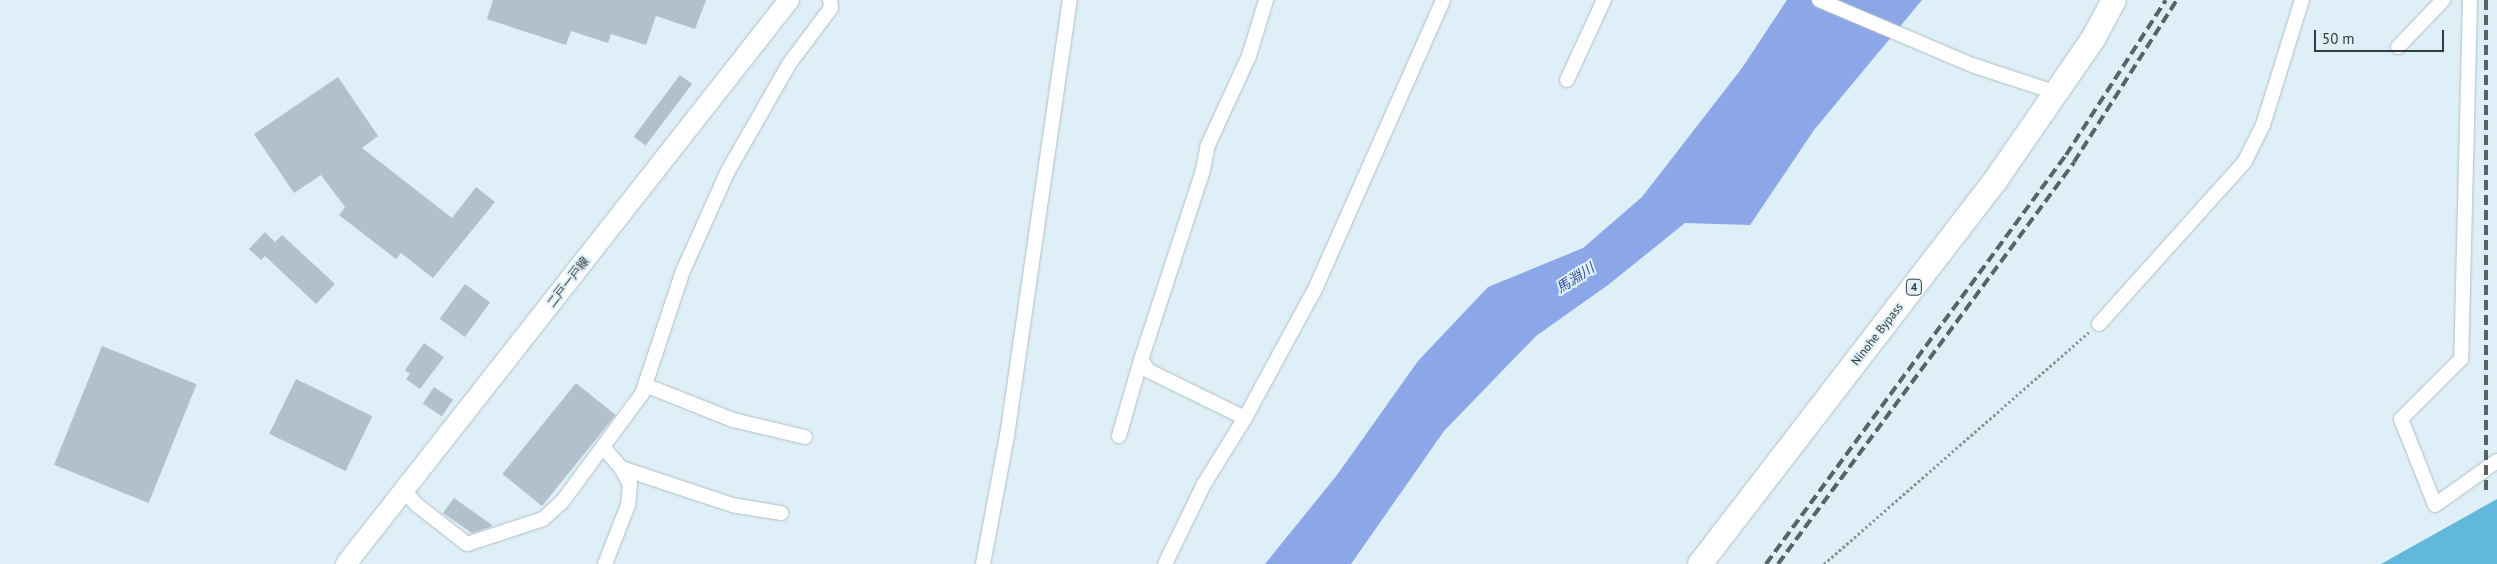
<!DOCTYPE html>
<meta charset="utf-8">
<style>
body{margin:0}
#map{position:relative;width:2497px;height:564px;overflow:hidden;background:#deeff7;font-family:"PT Sans","Noto Sans JP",sans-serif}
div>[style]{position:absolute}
.forest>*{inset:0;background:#61b8db}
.water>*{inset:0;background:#8ca7e7}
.building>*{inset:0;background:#b3bfca;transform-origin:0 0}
.path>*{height:3px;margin-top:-1.5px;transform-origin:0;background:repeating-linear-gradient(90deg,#8a959b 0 2.5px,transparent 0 5px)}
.roads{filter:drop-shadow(0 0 1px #afbfc6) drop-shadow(0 0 1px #afbfc6)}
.minor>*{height:14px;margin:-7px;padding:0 7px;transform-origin:7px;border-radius:7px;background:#fff}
.secondary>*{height:20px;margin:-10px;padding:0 10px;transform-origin:10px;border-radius:10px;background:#fff}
.trunk>*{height:24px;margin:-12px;padding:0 12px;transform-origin:12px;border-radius:12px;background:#fff}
.rail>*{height:4px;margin-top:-2px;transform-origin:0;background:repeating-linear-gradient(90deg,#596266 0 10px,transparent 0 15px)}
span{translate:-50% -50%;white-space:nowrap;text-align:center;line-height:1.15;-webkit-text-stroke:4px #deeff7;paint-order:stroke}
.shield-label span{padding:1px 4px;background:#deeff7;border:1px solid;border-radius:4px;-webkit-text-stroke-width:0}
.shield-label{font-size:11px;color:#343a3d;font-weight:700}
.street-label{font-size:12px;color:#343a3d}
.water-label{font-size:14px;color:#334e99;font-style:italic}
.scale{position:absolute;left:2314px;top:30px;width:130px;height:22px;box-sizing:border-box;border:2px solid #343a3d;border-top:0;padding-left:6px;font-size:15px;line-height:18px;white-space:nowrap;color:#343a3d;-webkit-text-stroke:4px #deeff7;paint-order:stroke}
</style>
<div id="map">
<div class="forest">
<i style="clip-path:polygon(2497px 499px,2497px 564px,2381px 564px)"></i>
</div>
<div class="water">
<i style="clip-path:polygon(1787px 0,1922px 0,1814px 130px,1750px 225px,1685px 223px,1608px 285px,1536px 336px,1444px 431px,1351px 564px,1265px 564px,1337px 475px,1418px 361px,1488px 287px,1583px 248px,1642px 197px,1742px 68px)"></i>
</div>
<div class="building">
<i style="clip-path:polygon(493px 0,706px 0,695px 29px,656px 16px,646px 45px,611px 34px,608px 43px,571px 31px,566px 45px,487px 19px)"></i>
<i style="left:680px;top:75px;width:15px;height:77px;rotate:37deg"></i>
<i style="clip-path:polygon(338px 77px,378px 136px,362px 148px,452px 218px,476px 187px,495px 202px,433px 278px,401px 253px,396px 259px,339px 215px,345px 207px,321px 175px,294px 193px,254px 134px)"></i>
<i style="clip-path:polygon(265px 232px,275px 242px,282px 235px,335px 284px,316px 304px,265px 256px,261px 260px,249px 249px)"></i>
<i style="left:465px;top:284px;width:31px;height:43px;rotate:36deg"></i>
<i style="clip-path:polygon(424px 343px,444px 357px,420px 389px,406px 379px,410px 374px,405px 370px)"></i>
<i style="left:102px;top:346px;width:102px;height:128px;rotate:22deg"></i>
<i style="left:296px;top:379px;width:85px;height:61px;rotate:26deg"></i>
<i style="left:576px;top:383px;width:51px;height:117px;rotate:39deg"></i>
<i style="left:434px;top:387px;width:23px;height:20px;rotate:34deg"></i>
<i style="clip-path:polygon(454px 498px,492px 525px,490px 527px,472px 533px,443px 513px)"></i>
</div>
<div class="path">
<i style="left:1824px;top:564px;width:352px;rotate:-41.2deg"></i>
</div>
<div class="roads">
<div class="minor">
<i style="left:1819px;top:0;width:166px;rotate:23deg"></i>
<i style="left:1972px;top:65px;width:86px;rotate:18.2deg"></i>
<i style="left:2470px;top:0;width:359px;rotate:91.4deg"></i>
<i style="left:2461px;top:359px;width:85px;rotate:135deg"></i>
<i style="left:2401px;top:419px;width:92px;rotate:68.4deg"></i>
<i style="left:2435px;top:505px;width:76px;rotate:-35.4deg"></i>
<i style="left:2398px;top:47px;width:65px;rotate:-46.2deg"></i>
<i style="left:1567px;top:80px;width:88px;rotate:-65.2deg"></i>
<i style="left:2099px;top:324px;width:219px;rotate:-48.1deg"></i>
<i style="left:2245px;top:161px;width:40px;rotate:-63.4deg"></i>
<i style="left:2263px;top:125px;width:131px;rotate:-72.7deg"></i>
<i style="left:645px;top:385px;width:95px;rotate:21.7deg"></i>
<i style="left:733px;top:420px;width:74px;rotate:13.3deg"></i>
<i style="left:1245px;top:418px;width:107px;rotate:-153.9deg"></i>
<i style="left:1149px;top:371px;width:14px;rotate:-126deg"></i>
<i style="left:1141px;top:360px;width:200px;rotate:-71.9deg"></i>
<i style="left:1203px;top:170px;width:25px;rotate:-79deg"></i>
<i style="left:1208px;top:145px;width:98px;rotate:-65.3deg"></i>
<i style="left:1249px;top:56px;width:59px;rotate:-73.1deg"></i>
<i style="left:1119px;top:436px;width:79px;rotate:-73.9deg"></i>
<i style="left:603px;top:447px;width:28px;rotate:49deg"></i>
<i style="left:621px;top:468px;width:18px;rotate:61deg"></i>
<i style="left:630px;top:484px;width:21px;rotate:95deg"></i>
<i style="left:628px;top:505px;width:63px;rotate:111.3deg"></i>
<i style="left:621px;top:468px;width:117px;rotate:18.4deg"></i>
<i style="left:732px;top:505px;width:50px;rotate:9.3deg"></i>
<i style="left:404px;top:491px;width:19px;rotate:47deg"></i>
<i style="left:417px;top:505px;width:63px;rotate:38deg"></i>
<i style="left:467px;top:544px;width:80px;rotate:-18.2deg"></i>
<i style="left:543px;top:519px;width:25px;rotate:-42deg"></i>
<i style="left:562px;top:502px;width:134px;rotate:-53.5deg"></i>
<i style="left:642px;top:394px;width:130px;rotate:-71.6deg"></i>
<i style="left:683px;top:271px;width:110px;rotate:-65.8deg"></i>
<i style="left:728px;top:171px;width:123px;rotate:-60.3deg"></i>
<i style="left:789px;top:64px;width:70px;rotate:-53.1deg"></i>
<i style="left:831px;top:8px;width:8px;rotate:-97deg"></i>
<i style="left:983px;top:564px;width:130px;rotate:-79.4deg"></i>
<i style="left:1007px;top:436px;width:441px;rotate:-81.8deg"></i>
<i style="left:1165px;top:564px;width:89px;rotate:-64deg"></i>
<i style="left:1204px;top:484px;width:78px;rotate:-58.2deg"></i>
<i style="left:1245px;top:418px;width:149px;rotate:-61.5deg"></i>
<i style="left:1316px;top:287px;width:314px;rotate:-66.1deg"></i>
</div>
<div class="secondary">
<i style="left:346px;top:564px;width:717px;rotate:-51.85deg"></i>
</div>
<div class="trunk">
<i style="left:1700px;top:564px;width:483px;rotate:-52.4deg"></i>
<i style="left:1995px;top:181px;width:173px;rotate:-55.4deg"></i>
<i style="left:2093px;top:39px;width:44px;rotate:-61.7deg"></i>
</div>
</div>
<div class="rail">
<i style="left:2486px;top:0;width:495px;rotate:90deg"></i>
<i style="left:1766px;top:564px;width:507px;rotate:-53.74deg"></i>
<i style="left:2066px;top:155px;width:184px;rotate:-57.2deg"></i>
<i style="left:1778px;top:564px;width:499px;rotate:-53.6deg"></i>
<i style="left:2074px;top:162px;width:192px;rotate:-57.6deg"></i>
</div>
<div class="shield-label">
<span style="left:1914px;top:287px">4</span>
</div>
<div class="street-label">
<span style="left:568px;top:282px;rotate:-52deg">二戸一戸線</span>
<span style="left:1877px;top:334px;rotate:-52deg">Ninohe Bypass</span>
</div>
<div class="water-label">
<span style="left:1575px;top:278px;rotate:-33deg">馬淵川</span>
</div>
<div class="scale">50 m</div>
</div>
